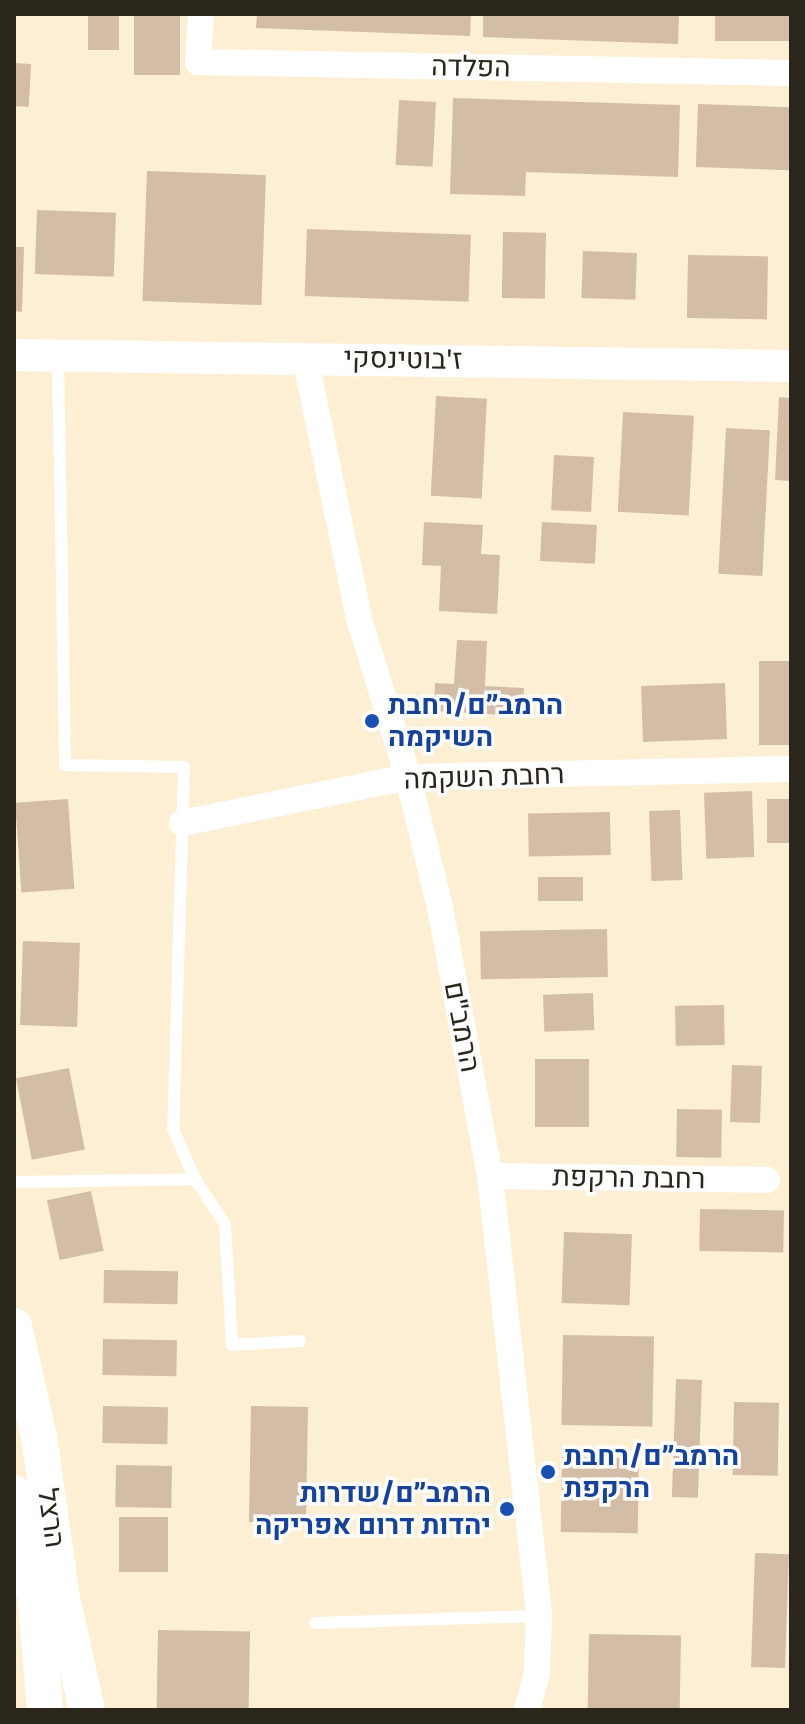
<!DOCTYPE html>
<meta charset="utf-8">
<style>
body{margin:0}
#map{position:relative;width:805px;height:1724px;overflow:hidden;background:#fdefd3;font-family:"Fira Sans",Heebo,sans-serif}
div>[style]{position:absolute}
.building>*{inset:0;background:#d3bda7;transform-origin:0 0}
.service>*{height:12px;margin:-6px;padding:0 6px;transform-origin:6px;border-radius:6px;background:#fff}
.minor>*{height:26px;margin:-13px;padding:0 13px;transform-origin:13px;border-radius:13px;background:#fff}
.tertiary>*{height:32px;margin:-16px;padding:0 16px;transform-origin:16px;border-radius:16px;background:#fff}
.secondary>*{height:36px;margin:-18px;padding:0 18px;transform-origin:18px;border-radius:18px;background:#fff}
.dots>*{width:22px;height:22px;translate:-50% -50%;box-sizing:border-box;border:4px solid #fdfdfd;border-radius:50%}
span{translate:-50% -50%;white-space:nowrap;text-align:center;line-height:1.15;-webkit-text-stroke:7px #fdfdfd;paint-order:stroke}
.street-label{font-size:28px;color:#2b261c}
.transit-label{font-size:28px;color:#164399;font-weight:700}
.left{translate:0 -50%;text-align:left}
.right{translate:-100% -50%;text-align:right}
.frame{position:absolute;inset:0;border:16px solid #2b261c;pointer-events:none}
</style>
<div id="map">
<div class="building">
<i style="left:88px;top:14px;width:31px;height:36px"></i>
<i style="left:134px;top:14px;width:46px;height:61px"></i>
<i style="clip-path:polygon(257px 14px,471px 14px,470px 36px,256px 28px)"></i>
<i style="clip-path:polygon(483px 14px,679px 14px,678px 44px,483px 37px)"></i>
<i style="left:715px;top:14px;width:76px;height:27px"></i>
<i style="left:14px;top:63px;width:17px;height:43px;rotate:3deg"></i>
<i style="clip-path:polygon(453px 98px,680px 105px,678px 177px,526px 172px,525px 196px,450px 194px)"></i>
<i style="left:399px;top:100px;width:37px;height:65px;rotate:3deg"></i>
<i style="left:698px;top:104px;width:93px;height:63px;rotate:2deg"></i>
<i style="left:147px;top:171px;width:119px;height:130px;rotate:2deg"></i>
<i style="left:37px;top:210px;width:79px;height:64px;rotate:2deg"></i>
<i style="left:307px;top:229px;width:164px;height:67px;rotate:2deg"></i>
<i style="left:503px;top:232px;width:43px;height:66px;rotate:1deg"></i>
<i style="clip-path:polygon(14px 247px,24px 247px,22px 312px,14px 311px)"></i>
<i style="left:583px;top:251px;width:54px;height:47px;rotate:2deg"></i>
<i style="left:688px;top:255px;width:80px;height:63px;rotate:1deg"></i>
<i style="left:436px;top:396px;width:51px;height:100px;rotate:3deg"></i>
<i style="clip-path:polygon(779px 397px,791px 398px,791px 481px,775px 480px)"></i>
<i style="left:623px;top:412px;width:71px;height:100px;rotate:3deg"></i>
<i style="left:726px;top:428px;width:44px;height:146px;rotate:3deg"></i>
<i style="left:554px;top:455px;width:40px;height:55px;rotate:3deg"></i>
<i style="clip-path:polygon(424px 522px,483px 525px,481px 554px,500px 555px,497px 614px,439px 611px,441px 566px,422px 565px)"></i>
<i style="left:542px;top:522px;width:55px;height:39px;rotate:3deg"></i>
<i style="clip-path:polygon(457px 640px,487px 641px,485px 686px,524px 688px,522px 716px,434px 711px,435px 683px,454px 684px)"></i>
<i style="left:759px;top:661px;width:32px;height:84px"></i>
<i style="left:725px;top:683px;width:56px;height:84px;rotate:88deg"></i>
<i style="left:752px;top:791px;width:66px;height:48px;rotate:88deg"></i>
<i style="left:68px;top:799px;width:90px;height:53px;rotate:86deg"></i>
<i style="left:767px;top:799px;width:24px;height:44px"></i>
<i style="left:680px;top:810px;width:70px;height:31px;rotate:88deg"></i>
<i style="left:610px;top:812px;width:43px;height:82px;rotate:89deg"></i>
<i style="left:583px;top:877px;width:24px;height:45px;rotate:90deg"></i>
<i style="left:607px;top:929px;width:48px;height:127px;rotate:89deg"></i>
<i style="left:23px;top:941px;width:57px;height:84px;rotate:2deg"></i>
<i style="left:593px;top:993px;width:37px;height:50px;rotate:88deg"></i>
<i style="left:724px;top:1005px;width:40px;height:49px;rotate:89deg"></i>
<i style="left:535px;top:1059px;width:54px;height:68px"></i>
<i style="left:732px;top:1065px;width:30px;height:57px;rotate:2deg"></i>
<i style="left:69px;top:1068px;width:83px;height:54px;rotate:79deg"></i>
<i style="left:677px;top:1109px;width:45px;height:48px;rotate:1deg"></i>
<i style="left:91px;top:1191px;width:61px;height:45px;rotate:78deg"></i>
<i style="left:700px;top:1209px;width:84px;height:42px;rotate:1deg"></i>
<i style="left:564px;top:1232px;width:68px;height:71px;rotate:2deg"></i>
<i style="left:104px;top:1270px;width:74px;height:33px;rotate:1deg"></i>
<i style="left:563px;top:1335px;width:91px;height:90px;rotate:1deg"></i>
<i style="left:103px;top:1339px;width:74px;height:36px;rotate:1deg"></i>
<i style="left:676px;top:1379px;width:26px;height:118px;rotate:2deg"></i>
<i style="left:734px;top:1402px;width:45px;height:73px;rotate:1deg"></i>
<i style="left:103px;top:1406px;width:65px;height:37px;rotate:1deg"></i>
<i style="left:251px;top:1406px;width:57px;height:116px;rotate:1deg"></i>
<i style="left:562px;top:1457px;width:77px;height:75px;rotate:1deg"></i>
<i style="left:116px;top:1465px;width:56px;height:42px;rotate:1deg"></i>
<i style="left:119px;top:1517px;width:49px;height:55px"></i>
<i style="left:755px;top:1553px;width:34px;height:114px;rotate:2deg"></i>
<i style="left:158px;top:1630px;width:92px;height:80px;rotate:1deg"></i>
<i style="left:589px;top:1634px;width:92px;height:76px;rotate:1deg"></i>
</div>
<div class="service">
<i style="left:58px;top:358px;width:407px;rotate:89deg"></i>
<i style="left:65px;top:765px;width:119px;rotate:1deg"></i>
<i style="left:184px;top:767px;width:362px;rotate:91.7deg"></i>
<i style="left:173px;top:1129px;width:55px;rotate:66.3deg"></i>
<i style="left:195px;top:1179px;width:54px;rotate:56.3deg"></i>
<i style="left:225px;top:1224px;width:121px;rotate:86.7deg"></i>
<i style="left:232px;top:1345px;width:68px;rotate:-3.4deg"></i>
<i style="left:14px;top:1182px;width:181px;rotate:-0.9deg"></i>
<i style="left:315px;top:1623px;width:224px;rotate:-1.8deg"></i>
</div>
<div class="minor">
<i style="left:201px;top:14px;width:48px;rotate:93.6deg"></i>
<i style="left:198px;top:62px;width:593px;rotate:1.06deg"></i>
<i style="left:305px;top:357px;width:271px;rotate:78.3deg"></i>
<i style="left:360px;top:622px;width:162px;rotate:72.8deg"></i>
<i style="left:408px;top:777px;width:134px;rotate:76.2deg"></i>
<i style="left:440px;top:907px;width:274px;rotate:79.5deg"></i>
<i style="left:490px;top:1176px;width:443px;rotate:83.6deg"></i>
<i style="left:539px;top:1616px;width:57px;rotate:92deg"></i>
<i style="left:537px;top:1673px;width:38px;rotate:105deg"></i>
<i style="left:182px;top:823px;width:231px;rotate:-11.5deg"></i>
<i style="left:408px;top:777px;width:383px;rotate:-1.2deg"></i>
<i style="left:490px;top:1176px;width:277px;rotate:0.8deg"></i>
</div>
<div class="tertiary">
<i style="left:14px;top:355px;width:777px;rotate:0.81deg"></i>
</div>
<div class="secondary">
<i style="left:14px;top:1326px;width:114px;rotate:77.3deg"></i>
<i style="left:39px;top:1437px;width:163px;rotate:81.9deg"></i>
<i style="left:62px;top:1598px;width:115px;rotate:77.4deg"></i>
<i style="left:14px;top:1493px;width:111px;rotate:78.6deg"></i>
<i style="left:36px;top:1602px;width:108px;rotate:85.2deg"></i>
</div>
<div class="dots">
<i style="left:372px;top:721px;background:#1a4fb4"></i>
<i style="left:548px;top:1472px;background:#1a4fb4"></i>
<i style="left:507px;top:1509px;background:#1a4fb4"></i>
</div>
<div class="street-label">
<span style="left:471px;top:67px;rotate:1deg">הפלדה</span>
<span style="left:403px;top:359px;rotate:1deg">ז'בוטינסקי</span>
<span style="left:484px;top:777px;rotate:-2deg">רחבת השקמה</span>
<span style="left:462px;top:1027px;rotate:79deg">הרמב"ם</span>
<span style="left:629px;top:1178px;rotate:1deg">רחבת הרקפת</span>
<span style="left:51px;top:1518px;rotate:82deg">הרצל</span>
</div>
<div class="transit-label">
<span class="left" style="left:388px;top:721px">הרמב״ם/רחבת<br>השיקמה</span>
<span class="left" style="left:564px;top:1472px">הרמב״ם/רחבת<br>הרקפת</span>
<span class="right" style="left:491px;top:1509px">הרמב״ם/שדרות<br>יהדות דרום אפריקה</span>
</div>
<div class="frame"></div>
</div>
